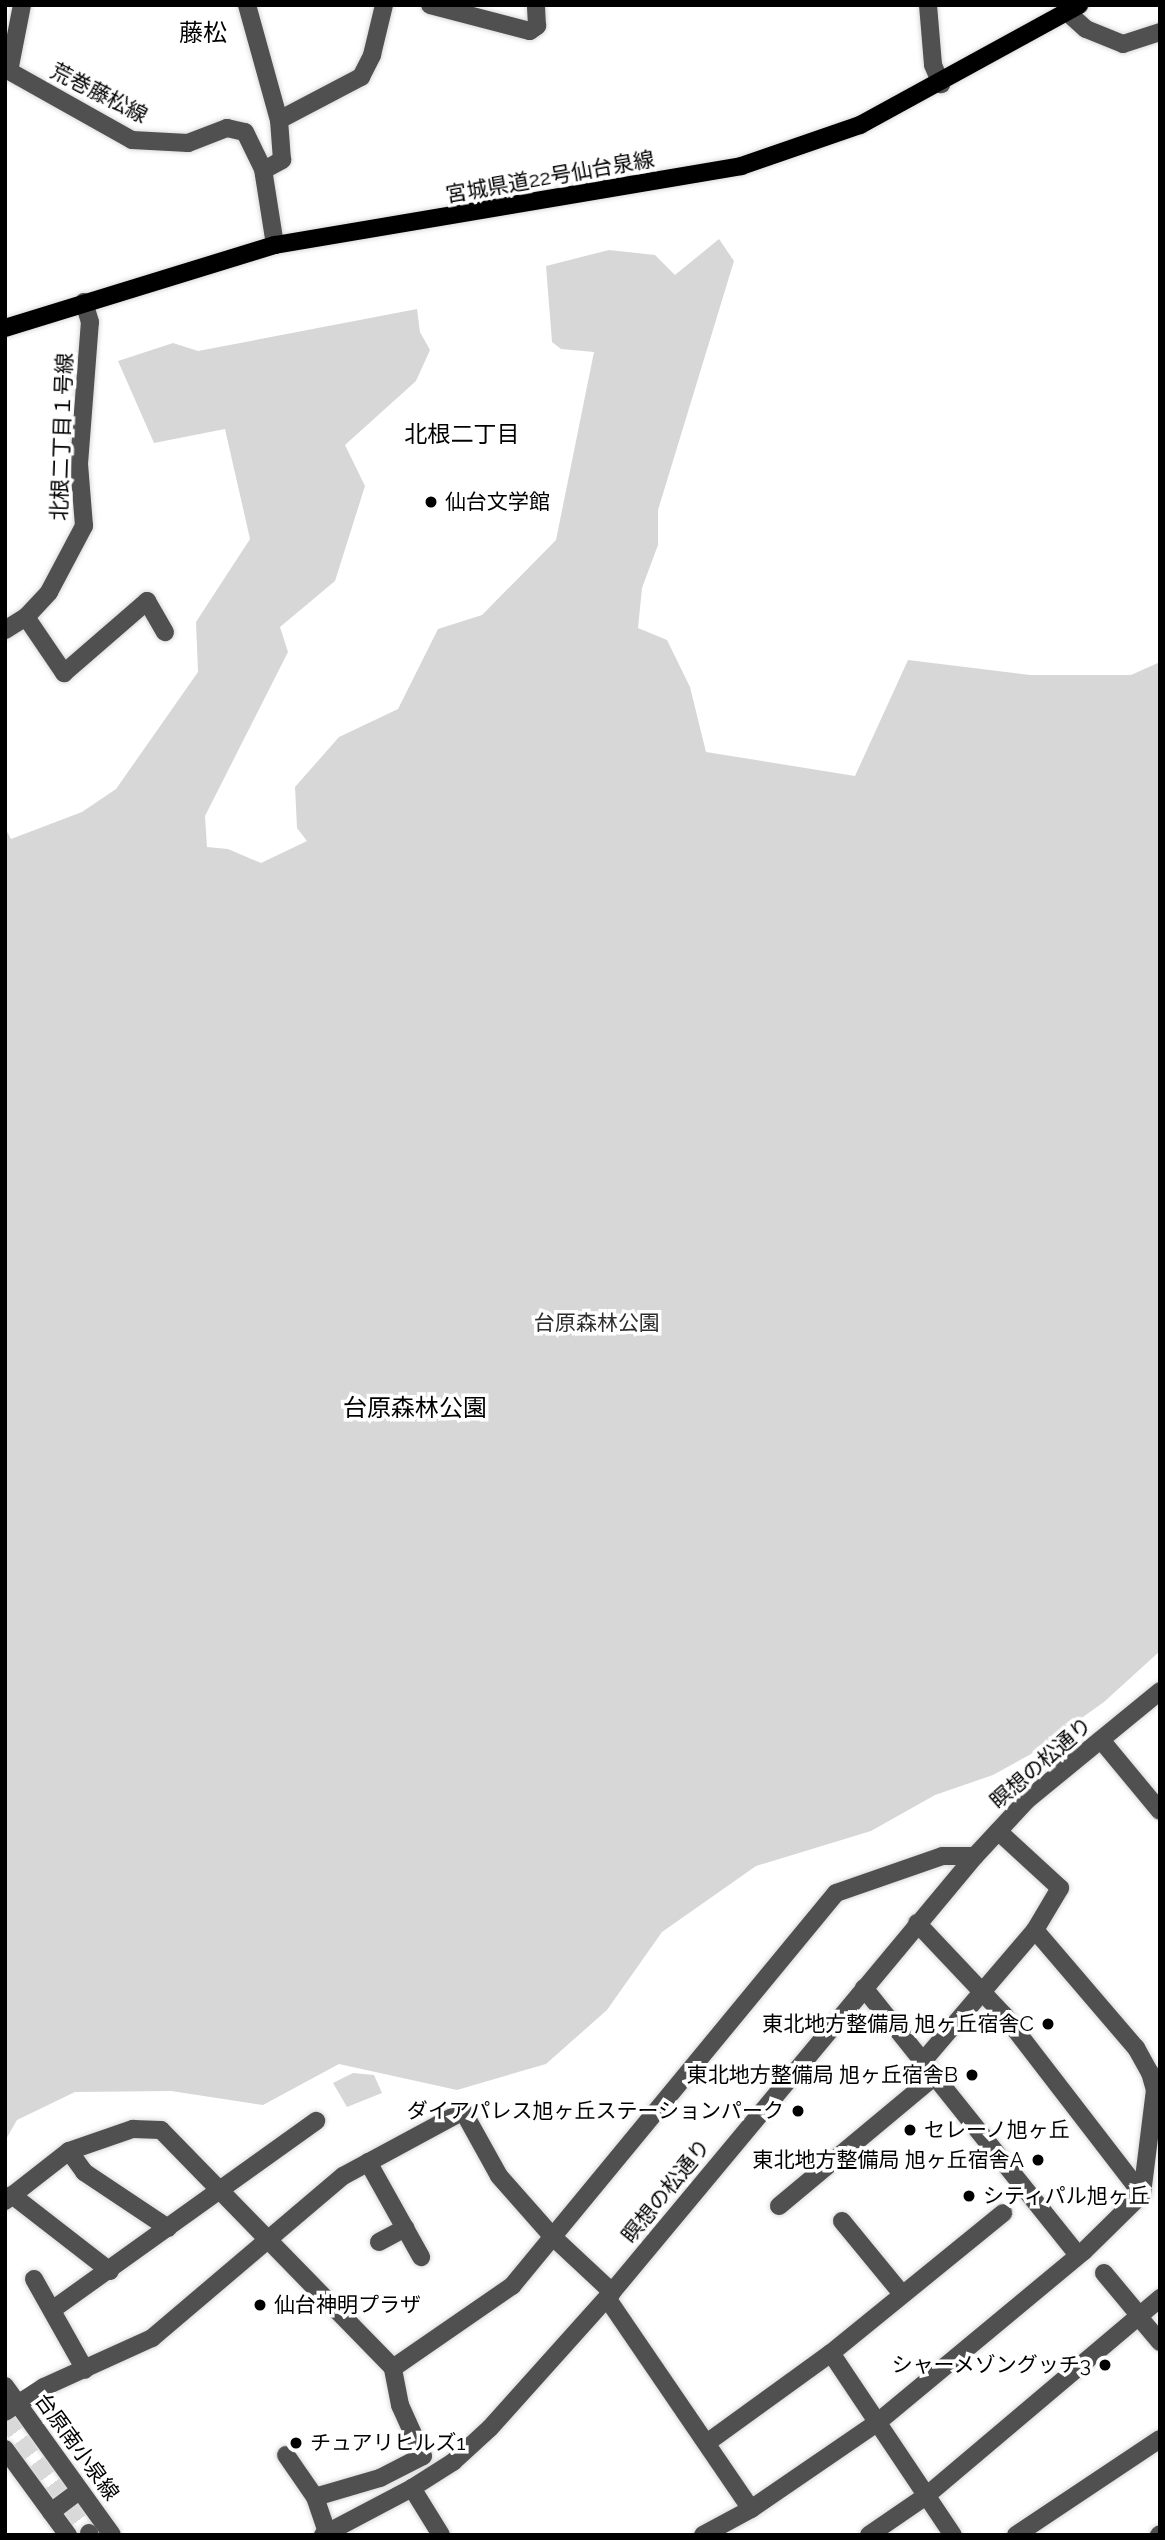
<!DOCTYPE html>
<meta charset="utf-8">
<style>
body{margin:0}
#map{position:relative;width:1165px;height:2540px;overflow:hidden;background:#fff;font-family:Raleway,"Noto Sans JP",sans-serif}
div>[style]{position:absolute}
.green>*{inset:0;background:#d7d7d7}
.minor-tunnel>*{height:18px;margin-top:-9px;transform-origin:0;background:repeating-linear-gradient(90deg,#d9d9d9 0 18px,transparent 0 27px)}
.roads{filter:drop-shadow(0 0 2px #dbdbdb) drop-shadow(0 0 2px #dbdbdb)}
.minor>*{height:18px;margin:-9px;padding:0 9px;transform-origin:9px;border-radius:9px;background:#505050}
.major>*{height:18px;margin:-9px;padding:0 9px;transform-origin:9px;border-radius:9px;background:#000}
.minor-bridge>*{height:18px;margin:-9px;padding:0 9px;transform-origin:9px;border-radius:9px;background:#505050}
.dots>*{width:19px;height:19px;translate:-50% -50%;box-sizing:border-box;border:4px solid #fff;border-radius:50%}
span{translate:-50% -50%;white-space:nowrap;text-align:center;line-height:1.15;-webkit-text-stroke:7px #fff;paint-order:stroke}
.street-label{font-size:21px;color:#000}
.poi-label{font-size:21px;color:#000}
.left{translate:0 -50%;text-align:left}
.right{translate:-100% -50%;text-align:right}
.park-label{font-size:21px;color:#2e2e2e}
.neighbourhood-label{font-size:23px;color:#000}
.quarter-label{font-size:24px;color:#000}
.frame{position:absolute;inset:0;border:7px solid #000;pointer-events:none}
</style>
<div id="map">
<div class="green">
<i style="clip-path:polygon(719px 239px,734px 261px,658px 510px,658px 545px,642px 588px,638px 628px,667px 640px,690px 687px,706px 752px,855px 776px,908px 660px,1030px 675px,1131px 675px,1160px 662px,1160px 1651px,1104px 1702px,1031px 1754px,993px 1775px,935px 1795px,871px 1831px,756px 1866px,662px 1932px,607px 2010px,546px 2064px,457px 2090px,339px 2064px,263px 2105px,171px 2091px,75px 2092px,17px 2120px,5px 2141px,5px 828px,11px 839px,82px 812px,116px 789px,198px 672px,196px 622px,250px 539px,225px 429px,154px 443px,118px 361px,173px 343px,198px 351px,417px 309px,420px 332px,430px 350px,416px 381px,345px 445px,365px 486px,335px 581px,280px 627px,288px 652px,205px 816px,207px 847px,228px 849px,261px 863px,307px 841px,297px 828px,295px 787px,339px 737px,398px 709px,438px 629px,482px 615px,556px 540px,594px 352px,561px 349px,552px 342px,546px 266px,609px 250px,655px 255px,675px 275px)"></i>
<i style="clip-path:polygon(353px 2073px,374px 2075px,382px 2093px,347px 2107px,333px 2083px)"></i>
</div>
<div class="minor-tunnel">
<i style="left:5px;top:2418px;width:142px;rotate:53.9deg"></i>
</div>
<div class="roads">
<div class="minor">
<i style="left:22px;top:5px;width:67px;rotate:101.1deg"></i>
<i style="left:9px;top:71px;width:141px;rotate:29.3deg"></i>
<i style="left:132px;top:140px;width:56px;rotate:3.1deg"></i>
<i style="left:188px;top:143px;width:42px;rotate:-21deg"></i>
<i style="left:227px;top:128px;width:18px;rotate:13deg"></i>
<i style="left:245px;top:132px;width:41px;rotate:64.1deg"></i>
<i style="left:263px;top:169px;width:77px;rotate:81deg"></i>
<i style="left:247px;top:5px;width:119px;rotate:74.5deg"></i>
<i style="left:430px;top:5px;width:103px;rotate:14.6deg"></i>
<i style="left:530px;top:31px;width:9px;rotate:-36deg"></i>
<i style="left:537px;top:26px;width:21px;rotate:-93deg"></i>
<i style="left:928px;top:5px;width:60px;rotate:85.2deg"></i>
<i style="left:933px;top:65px;width:21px;rotate:67deg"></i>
<i style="left:1067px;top:12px;width:25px;rotate:42deg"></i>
<i style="left:1086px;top:29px;width:40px;rotate:22deg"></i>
<i style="left:1123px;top:44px;width:39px;rotate:-18deg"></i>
<i style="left:264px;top:170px;width:21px;rotate:-29deg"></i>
<i style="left:282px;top:160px;width:40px;rotate:-94.3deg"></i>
<i style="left:279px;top:120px;width:93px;rotate:-27.7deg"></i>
<i style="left:361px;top:77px;width:25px;rotate:-63deg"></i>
<i style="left:372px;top:55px;width:51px;rotate:-76.5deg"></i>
<i style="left:26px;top:617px;width:68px;rotate:55.8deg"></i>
<i style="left:64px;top:673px;width:110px;rotate:-40.9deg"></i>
<i style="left:147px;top:601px;width:36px;rotate:60deg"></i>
<i style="left:5px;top:630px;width:25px;rotate:-32deg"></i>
<i style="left:26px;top:617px;width:34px;rotate:-47deg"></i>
<i style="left:49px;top:592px;width:75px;rotate:-62.1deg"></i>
<i style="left:84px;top:526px;width:62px;rotate:-94.6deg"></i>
<i style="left:79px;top:464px;width:142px;rotate:-85.6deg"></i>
<i style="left:90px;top:322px;width:21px;rotate:-107deg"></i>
<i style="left:1101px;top:1740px;width:92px;rotate:50.3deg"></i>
<i style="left:917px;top:1923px;width:127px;rotate:46.6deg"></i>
<i style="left:1004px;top:2015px;width:226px;rotate:52.4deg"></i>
<i style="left:864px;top:1988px;width:342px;rotate:51.3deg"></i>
<i style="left:924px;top:2060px;width:171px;rotate:-49.5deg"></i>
<i style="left:1035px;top:1930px;width:49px;rotate:-59.2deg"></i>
<i style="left:1060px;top:1888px;width:84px;rotate:-137.4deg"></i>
<i style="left:69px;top:2151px;width:26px;rotate:54deg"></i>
<i style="left:84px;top:2172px;width:101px;rotate:33.7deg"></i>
<i style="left:368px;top:2162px;width:109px;rotate:60.8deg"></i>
<i style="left:12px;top:2195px;width:124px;rotate:37.8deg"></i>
<i style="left:5px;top:2201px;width:81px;rotate:-38deg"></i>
<i style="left:69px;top:2151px;width:68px;rotate:-19deg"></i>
<i style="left:133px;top:2129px;width:28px;rotate:2deg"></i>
<i style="left:161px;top:2130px;width:332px;rotate:45.7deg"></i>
<i style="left:779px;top:2206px;width:204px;rotate:-39.8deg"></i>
<i style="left:842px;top:2221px;width:94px;rotate:50.6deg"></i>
<i style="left:379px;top:2242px;width:30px;rotate:-28deg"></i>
<i style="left:1104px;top:2273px;width:55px;rotate:50.2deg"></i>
<i style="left:34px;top:2279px;width:104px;rotate:60.7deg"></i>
<i style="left:607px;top:2298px;width:255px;rotate:55.7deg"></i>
<i style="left:52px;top:2310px;width:325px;rotate:-35.6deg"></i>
<i style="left:1144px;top:2323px;width:25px;rotate:50deg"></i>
<i style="left:831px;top:2353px;width:219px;rotate:56.2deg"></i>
<i style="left:5px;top:2386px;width:183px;rotate:54.3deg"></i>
<i style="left:44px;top:2387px;width:119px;rotate:-24.4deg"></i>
<i style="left:152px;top:2338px;width:250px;rotate:-40.3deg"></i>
<i style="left:343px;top:2176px;width:136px;rotate:-28.4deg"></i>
<i style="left:463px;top:2111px;width:74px;rotate:61deg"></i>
<i style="left:499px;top:2176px;width:81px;rotate:48.5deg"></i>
<i style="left:553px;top:2237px;width:81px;rotate:43deg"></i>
<i style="left:708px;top:2442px;width:152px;rotate:-35.9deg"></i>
<i style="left:831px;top:2353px;width:222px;rotate:-39.1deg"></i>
<i style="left:5px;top:2449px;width:107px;rotate:53.8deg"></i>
<i style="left:286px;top:2455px;width:51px;rotate:55.4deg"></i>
<i style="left:412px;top:2488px;width:55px;rotate:58.3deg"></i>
<i style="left:51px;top:2512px;width:36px;rotate:-37deg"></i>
<i style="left:89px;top:2533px;width:2px;rotate:63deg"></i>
<i style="left:323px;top:2535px;width:101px;rotate:-27.8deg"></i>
<i style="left:412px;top:2488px;width:49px;rotate:-32.4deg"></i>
<i style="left:453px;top:2462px;width:50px;rotate:-42.6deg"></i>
<i style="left:490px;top:2428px;width:183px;rotate:-48.1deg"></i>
<i style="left:612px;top:2292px;width:567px;rotate:-50.22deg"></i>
<i style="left:975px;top:1856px;width:76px;rotate:-47.1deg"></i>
<i style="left:1027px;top:1800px;width:172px;rotate:-39.3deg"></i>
<i style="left:328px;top:2535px;width:40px;rotate:-108.9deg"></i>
<i style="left:315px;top:2497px;width:68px;rotate:-16.3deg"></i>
<i style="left:380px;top:2478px;width:48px;rotate:-27.1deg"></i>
<i style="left:423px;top:2456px;width:56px;rotate:-114.3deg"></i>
<i style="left:400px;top:2405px;width:38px;rotate:-101deg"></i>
<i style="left:393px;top:2368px;width:145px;rotate:-34.6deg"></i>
<i style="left:512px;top:2286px;width:509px;rotate:-50.5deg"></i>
<i style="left:836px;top:1893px;width:112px;rotate:-19.2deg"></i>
<i style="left:942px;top:1856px;width:33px"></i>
<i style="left:703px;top:2535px;width:55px;rotate:-28.4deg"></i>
<i style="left:751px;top:2509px;width:154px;rotate:-34.4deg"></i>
<i style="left:878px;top:2422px;width:268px;rotate:-39.7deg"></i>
<i style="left:1084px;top:2251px;width:81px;rotate:-44.5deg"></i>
<i style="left:1142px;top:2194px;width:105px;rotate:-82.9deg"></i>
<i style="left:1155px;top:2090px;width:18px;rotate:-106deg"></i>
<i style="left:1150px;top:2073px;width:29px;rotate:-119deg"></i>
<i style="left:1136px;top:2048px;width:155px;rotate:-130.6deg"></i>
<i style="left:869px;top:2535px;width:69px;rotate:-34.4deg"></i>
<i style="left:926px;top:2496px;width:307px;rotate:-40.2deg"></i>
<i style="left:1016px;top:2535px;width:173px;rotate:-33.7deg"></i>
<i style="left:1159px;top:2535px;width:1px;rotate:-45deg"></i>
</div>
<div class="major">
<i style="left:5px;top:328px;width:282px;rotate:-17.1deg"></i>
<i style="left:275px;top:245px;width:473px;rotate:-9.6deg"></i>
<i style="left:741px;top:166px;width:126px;rotate:-19deg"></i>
<i style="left:860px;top:125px;width:250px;rotate:-28.7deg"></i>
</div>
</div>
<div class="minor-bridge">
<i style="left:5px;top:2412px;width:46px;rotate:-32.7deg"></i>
</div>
<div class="dots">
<i style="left:431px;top:502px;background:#000"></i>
<i style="left:1048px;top:2024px;background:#000"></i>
<i style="left:972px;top:2075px;background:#000"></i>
<i style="left:798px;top:2111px;background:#000"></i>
<i style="left:910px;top:2130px;background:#000"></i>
<i style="left:1038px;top:2160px;background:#000"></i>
<i style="left:969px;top:2196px;background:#000"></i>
<i style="left:260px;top:2305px;background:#000"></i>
<i style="left:1105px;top:2365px;background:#000"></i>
<i style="left:296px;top:2443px;background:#000"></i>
</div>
<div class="street-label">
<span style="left:99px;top:93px;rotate:27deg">荒巻藤松線</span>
<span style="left:550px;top:177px;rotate:-10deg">宮城県道22号仙台泉線</span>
<span style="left:62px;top:437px;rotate:-88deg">北根二丁目１号線</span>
<span style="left:1041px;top:1763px;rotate:-41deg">瞑想の松通り</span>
<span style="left:666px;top:2191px;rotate:-51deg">瞑想の松通り</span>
<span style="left:77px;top:2447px;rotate:54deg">台原南小泉線</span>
</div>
<div class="poi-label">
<span class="left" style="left:445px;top:502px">仙台文学館</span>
<span class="right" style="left:1034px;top:2024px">東北地方整備局 旭ヶ丘宿舎C</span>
<span class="right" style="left:958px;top:2075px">東北地方整備局 旭ヶ丘宿舎B</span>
<span class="right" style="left:784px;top:2111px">ダイアパレス旭ヶ丘ステーションパーク</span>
<span class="left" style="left:924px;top:2130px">セレーノ旭ヶ丘</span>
<span class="right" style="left:1024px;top:2160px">東北地方整備局 旭ヶ丘宿舎A</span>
<span class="left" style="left:983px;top:2196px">シティパル旭ヶ丘</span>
<span class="left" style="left:274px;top:2305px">仙台神明プラザ</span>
<span class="right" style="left:1091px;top:2365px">シャーメゾングッチ3</span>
<span class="left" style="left:310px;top:2443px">チュアリヒルズ1</span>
</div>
<div class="park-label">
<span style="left:597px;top:1323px">台原森林公園</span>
</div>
<div class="neighbourhood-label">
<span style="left:462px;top:434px">北根二丁目</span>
</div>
<div class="quarter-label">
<span style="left:203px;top:33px">藤松</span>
<span style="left:415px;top:1408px">台原森林公園</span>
</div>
<div class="frame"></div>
</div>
